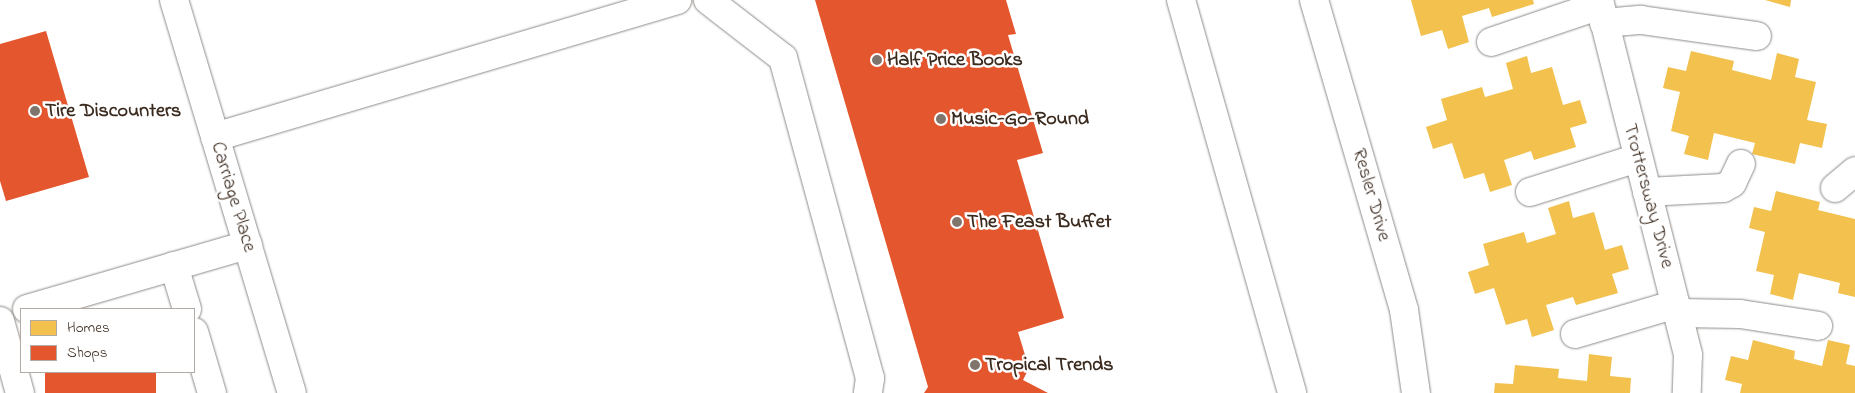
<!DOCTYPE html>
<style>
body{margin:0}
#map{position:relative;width:1855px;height:393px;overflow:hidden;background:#fff;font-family:"Indie Flower",sans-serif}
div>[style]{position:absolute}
.homes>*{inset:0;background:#f2c14e}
.shops>*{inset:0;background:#e4572e;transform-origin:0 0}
.roads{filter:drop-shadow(0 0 1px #8e8b88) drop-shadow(0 0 1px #8e8b88)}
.minor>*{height:28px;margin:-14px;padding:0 14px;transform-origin:14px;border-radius:14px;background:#fff}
.dots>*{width:14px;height:14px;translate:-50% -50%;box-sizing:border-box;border:2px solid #fff;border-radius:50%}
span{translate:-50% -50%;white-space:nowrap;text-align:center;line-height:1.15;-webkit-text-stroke:5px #fff;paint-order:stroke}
.poi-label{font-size:20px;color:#3b2a1e;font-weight:700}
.left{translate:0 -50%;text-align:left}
.street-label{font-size:20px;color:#3b2a1e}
.legend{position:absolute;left:20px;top:308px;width:175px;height:65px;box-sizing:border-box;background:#fff;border:1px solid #b1aaa5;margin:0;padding:6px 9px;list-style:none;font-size:15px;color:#3b2a1e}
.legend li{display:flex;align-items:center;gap:10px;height:25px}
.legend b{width:25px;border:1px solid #b1aaa5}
</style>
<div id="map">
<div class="homes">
<i style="clip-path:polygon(1411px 0,1533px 0,1534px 4px,1492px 17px,1489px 8px,1462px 16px,1469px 42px,1448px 49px,1442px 30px,1421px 36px)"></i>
<i style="clip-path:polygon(1765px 0,1791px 0,1790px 7px)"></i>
<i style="clip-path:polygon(1691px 51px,1734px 61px,1732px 70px,1771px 80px,1777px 53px,1799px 59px,1795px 77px,1816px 82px,1807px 120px,1827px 124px,1822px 148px,1800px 143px,1795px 164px,1752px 154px,1755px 143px,1714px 133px,1708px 160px,1684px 154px,1689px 136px,1671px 131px,1680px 92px,1663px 88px,1668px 67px,1686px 71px)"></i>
<i style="clip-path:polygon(1527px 56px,1531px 73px,1552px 67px,1563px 105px,1580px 100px,1587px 123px,1570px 128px,1576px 147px,1534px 160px,1531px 151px,1504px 160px,1512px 185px,1490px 192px,1484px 173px,1464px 179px,1452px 143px,1433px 149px,1426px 127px,1447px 120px,1441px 99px,1482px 87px,1485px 97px,1513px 89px,1506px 63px)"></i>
<i style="clip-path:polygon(1776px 191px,1820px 202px,1818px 210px,1855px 219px,1855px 297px,1838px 293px,1840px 283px,1799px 273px,1793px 300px,1770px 294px,1774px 275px,1756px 271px,1765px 232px,1749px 228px,1754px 207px,1771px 211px)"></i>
<i style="clip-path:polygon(1569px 201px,1573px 218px,1594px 212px,1605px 250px,1622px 245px,1629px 269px,1612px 274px,1618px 293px,1576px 305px,1573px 297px,1546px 305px,1554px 330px,1532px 337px,1527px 319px,1506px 325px,1494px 288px,1475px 294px,1468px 272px,1489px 265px,1483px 244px,1524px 232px,1527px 243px,1556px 234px,1548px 208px)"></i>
<i style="clip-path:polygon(1753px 340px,1795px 351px,1794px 359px,1822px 366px,1828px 340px,1850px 345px,1846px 364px,1855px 366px,1855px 393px,1740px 393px,1742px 384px,1725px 380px,1731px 356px,1748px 360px)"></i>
<i style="clip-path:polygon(1589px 354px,1612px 357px,1610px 376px,1631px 378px,1630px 393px,1494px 393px,1495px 383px,1513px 384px,1515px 365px,1559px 369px,1558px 378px,1587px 381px)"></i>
</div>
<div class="shops">
<i style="clip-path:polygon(815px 0,1006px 0,1016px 34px,1008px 35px,1043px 153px,1017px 160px,1064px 318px,1018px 332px,1029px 368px,1023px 380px,1048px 393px,924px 393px,928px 387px)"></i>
<i style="clip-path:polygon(46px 31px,89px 177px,6px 201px,0 181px,0 44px)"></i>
<i style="left:45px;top:372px;width:111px;height:22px"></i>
</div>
<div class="roads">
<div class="minor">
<i style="left:174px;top:0;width:410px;rotate:73.3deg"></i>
<i style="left:708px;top:0;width:95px;rotate:37.7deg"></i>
<i style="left:783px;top:58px;width:332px;rotate:74.8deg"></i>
<i style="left:870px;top:378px;width:15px;rotate:98deg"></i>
<i style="left:1181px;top:0;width:408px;rotate:74.2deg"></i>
<i style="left:1314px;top:0;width:323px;rotate:73.8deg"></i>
<i style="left:1404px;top:310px;width:84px;rotate:81.8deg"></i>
<i style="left:1599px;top:0;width:366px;rotate:75.9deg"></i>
<i style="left:1688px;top:355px;width:38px;rotate:92deg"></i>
<i style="left:1604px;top:23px;width:37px;rotate:-5deg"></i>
<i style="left:1641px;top:20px;width:117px;rotate:7.9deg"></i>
<i style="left:1491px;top:42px;width:115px;rotate:-18.7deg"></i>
<i style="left:215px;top:137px;width:482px;rotate:-16.5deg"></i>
<i style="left:1835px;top:188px;width:26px;rotate:-40deg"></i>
<i style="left:1530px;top:192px;width:113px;rotate:-17.5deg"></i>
<i style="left:1647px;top:192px;width:76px;rotate:-3deg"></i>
<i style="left:1723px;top:188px;width:10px;rotate:-29deg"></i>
<i style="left:1732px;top:183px;width:21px;rotate:-65deg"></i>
<i style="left:174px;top:266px;width:45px;rotate:73.2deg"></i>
<i style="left:27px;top:309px;width:230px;rotate:-16.2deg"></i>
<i style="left:1678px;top:313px;width:62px;rotate:0.9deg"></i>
<i style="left:1740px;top:314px;width:79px;rotate:8.7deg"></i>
<i style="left:0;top:321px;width:75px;rotate:74.5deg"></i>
<i style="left:194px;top:332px;width:64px;rotate:73.6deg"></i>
<i style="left:1575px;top:334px;width:105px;rotate:-16.5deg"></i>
</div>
</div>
<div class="dots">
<i style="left:877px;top:60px;background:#80756d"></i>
<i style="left:35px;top:111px;background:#80756d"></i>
<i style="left:941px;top:119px;background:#80756d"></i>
<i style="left:957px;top:222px;background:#80756d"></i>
<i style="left:975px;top:365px;background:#80756d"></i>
</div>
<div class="poi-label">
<span class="left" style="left:887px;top:60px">Half Price Books</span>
<span class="left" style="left:45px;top:111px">Tire Discounters</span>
<span class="left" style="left:951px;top:119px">Music-Go-Round</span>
<span class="left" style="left:967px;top:222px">The Feast Buffet</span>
<span class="left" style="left:985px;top:365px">Tropical Trends</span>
</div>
<div class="street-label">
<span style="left:1371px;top:195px;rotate:74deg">Resler Drive</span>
<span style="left:1648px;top:196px;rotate:75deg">Trottersway Drive</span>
<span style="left:233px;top:197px;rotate:73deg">Carriage Place</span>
</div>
<ul class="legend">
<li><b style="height:14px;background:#f2c14e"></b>Homes</li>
<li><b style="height:14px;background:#e4572e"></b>Shops</li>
</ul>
</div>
